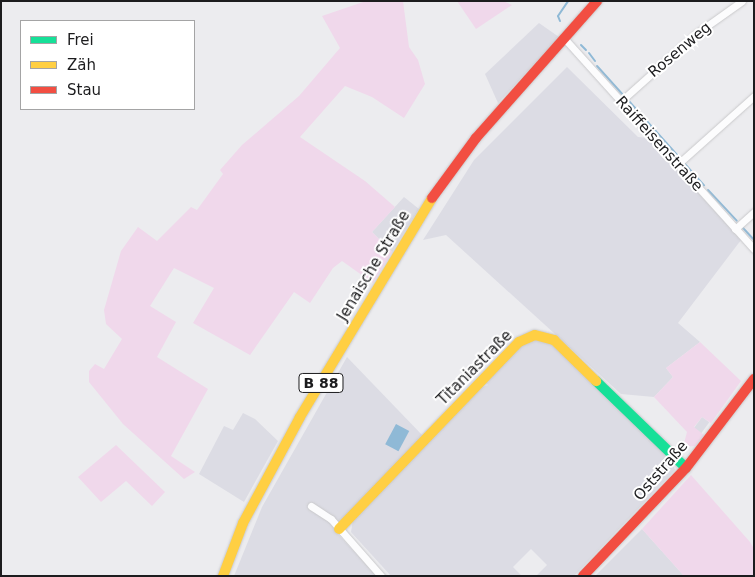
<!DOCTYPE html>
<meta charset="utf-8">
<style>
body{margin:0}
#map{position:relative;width:755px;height:577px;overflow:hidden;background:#ececef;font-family:"DejaVu Sans",sans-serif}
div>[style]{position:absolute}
.built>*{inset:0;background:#dcdce4;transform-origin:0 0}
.green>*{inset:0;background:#f0d8eb}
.water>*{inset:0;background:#8fb9d6;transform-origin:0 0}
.stream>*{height:2px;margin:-1px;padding:0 1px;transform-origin:1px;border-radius:1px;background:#8fb9d6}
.roads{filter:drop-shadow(0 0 1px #c9c9cb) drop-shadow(0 0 1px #c9c9cb)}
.street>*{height:7px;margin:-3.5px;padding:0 3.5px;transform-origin:3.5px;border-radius:3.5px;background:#fcfcfd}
.fast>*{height:10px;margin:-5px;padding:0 5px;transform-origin:5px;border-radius:5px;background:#16e098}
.slow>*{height:10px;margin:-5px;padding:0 5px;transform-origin:5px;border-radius:5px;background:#ffcf43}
.jam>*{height:10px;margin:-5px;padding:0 5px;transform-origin:5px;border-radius:5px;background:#f24e42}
span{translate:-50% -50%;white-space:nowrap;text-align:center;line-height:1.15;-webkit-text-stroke:4px #fff;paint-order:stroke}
.shield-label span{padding:1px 4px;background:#fff;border:1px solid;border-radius:4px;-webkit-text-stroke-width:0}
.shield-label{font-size:14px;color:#1c1c1e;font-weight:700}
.street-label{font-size:15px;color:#1c1c1e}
.frame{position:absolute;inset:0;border:2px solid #1c1c1e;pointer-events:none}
.legend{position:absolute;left:20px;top:20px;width:175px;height:90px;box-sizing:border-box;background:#fff;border:1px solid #a4a4a5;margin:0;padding:6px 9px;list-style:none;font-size:15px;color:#1c1c1e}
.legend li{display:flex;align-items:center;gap:10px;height:25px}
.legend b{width:25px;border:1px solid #a4a4a5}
</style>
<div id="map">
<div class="built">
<i style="clip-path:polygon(539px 23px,559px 37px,498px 103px,485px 74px)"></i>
<i style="clip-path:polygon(567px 67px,638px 137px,648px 138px,741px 240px,678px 323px,700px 342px,666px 368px,673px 377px,654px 397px,621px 394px,446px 235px,423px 240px,474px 160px)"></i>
<i style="clip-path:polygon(404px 197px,419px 209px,392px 252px,372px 232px)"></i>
<i style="clip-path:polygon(545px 338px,672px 460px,675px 470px,574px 576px,536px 576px,547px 565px,531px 549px,513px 567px,522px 576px,391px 576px,351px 532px,353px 519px,479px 389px,488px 385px,485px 382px,523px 343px)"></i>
<i style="clip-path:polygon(347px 357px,424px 437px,334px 530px,377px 576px,234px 576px,262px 507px)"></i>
<i style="clip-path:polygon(243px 413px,255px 419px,278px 441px,244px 502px,199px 474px,224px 426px,233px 430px)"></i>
<i style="left:702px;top:417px;width:9px;height:14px;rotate:36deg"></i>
<i style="clip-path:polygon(642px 529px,684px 576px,595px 576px)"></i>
</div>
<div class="green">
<i style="clip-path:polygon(366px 1px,403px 1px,409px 47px,418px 60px,425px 84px,404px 118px,372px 97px,345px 86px,300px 137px,365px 181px,395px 207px,372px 232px,392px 252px,373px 283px,342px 261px,333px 268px,310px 303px,294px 292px,250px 355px,193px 323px,214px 288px,174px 268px,150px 306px,176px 322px,157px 357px,208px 389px,171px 456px,195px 472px,184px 479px,123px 424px,89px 382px,89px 371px,95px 364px,104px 369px,122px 339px,106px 324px,104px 310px,121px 251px,138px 227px,157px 241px,191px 207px,197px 210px,223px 174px,220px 170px,242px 145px,299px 96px,340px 48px,322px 16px)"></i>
<i style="clip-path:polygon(457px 1px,503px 1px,512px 5px,476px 29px)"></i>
<i style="clip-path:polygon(700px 342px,741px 381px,711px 423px,702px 417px,694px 427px,704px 435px,695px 446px,683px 447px,687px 432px,654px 397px,673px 377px,666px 368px)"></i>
<i style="clip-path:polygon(116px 445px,165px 492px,152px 506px,126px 481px,101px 502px,78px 477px)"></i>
<i style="clip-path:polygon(691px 475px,750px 542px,754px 549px,754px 576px,684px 576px,642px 529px)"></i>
</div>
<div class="water">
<i style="left:396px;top:424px;width:15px;height:23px;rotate:28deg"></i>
</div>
<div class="stream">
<i style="left:560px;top:21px;width:5px;rotate:-112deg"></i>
<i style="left:558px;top:16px;width:18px;rotate:-56deg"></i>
<i style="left:581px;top:45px;width:7px;rotate:45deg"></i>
<i style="left:589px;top:53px;width:10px;rotate:53deg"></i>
<i style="left:597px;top:66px;width:39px;rotate:48deg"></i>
<i style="left:627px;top:99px;width:79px;rotate:48.1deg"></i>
<i style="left:684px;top:163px;width:30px;rotate:48deg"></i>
<i style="left:708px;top:190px;width:42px;rotate:46.9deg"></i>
<i style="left:743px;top:228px;width:16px;rotate:47deg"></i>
</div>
<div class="roads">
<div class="street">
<i style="left:564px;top:38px;width:284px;rotate:48deg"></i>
<i style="left:621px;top:101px;width:102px;rotate:-41.8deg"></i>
<i style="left:697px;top:33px;width:55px;rotate:-35.4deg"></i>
<i style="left:678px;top:164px;width:102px;rotate:-41.8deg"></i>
<i style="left:735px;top:229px;width:25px;rotate:-42deg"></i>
<i style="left:311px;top:506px;width:24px;rotate:33deg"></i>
<i style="left:331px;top:519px;width:76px;rotate:48.7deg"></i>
</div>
<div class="fast">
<i style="left:596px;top:381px;width:125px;rotate:44deg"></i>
</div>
<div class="slow">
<i style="left:339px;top:529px;width:260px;rotate:-46.1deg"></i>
<i style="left:519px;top:342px;width:17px;rotate:-24deg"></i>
<i style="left:535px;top:335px;width:20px;rotate:15deg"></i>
<i style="left:554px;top:340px;width:59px;rotate:44.3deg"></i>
<i style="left:223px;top:576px;width:57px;rotate:-69.3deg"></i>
<i style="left:243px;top:523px;width:120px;rotate:-61.7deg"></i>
<i style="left:300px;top:417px;width:256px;rotate:-58.9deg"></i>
</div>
<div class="jam">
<i style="left:432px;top:198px;width:74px;rotate:-53.7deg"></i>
<i style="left:476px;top:138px;width:183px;rotate:-48.5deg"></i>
<i style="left:583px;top:576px;width:149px;rotate:-46.4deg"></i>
<i style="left:686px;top:468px;width:112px;rotate:-52.6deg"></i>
</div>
</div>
<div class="shield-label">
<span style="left:321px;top:383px">B 88</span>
</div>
<div class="street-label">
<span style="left:680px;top:50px;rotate:-40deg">Rosenweg</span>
<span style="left:659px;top:144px;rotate:48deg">Raiffeisenstraße</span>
<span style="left:374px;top:266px;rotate:-59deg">Jenaische Straße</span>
<span style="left:475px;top:368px;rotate:-45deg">Titaniastraße</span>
<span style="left:661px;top:471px;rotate:-49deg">Oststraße</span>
</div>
<div class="frame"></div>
<ul class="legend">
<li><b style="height:6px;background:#16e098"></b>Frei</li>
<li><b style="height:6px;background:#ffcf43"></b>Zäh</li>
<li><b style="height:6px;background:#f24e42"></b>Stau</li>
</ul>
</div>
